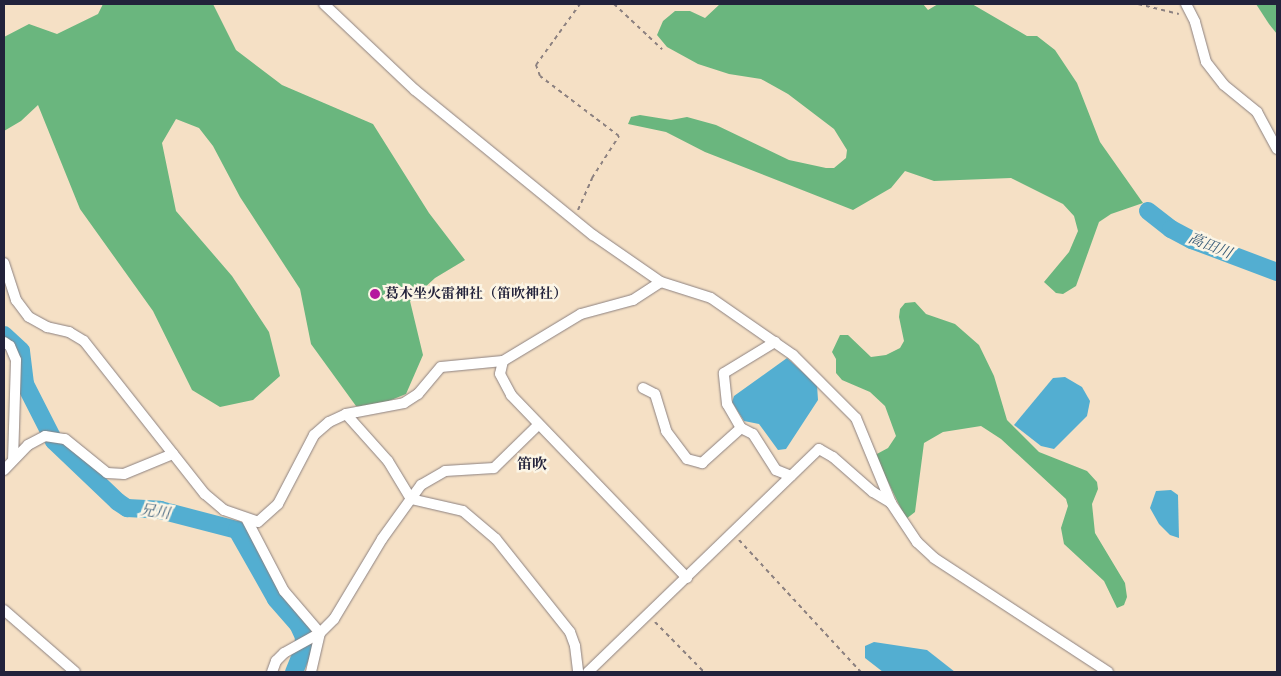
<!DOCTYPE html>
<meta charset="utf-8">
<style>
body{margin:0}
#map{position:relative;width:1281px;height:676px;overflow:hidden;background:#f5e0c5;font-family:"IM FELL French Canon","Noto Serif JP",serif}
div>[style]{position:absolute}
.forest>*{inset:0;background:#6ab67e}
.water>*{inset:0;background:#53aed1}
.river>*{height:18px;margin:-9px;padding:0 9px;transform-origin:9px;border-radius:9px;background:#53aed1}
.path>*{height:2px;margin-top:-1px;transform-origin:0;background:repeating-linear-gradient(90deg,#8c8180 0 4px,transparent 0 8px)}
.roads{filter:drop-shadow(0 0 1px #8c8180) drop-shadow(0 0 1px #8c8180)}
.minor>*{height:10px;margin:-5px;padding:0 5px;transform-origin:5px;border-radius:5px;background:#fff}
.dots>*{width:14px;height:14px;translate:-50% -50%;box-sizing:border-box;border:2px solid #fcf5e5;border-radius:50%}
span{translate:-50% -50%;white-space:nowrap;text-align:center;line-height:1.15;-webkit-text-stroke:5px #fcf5e5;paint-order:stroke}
.poi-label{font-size:14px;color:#22223b;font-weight:700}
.left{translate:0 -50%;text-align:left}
.water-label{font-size:15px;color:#365a77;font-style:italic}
.neighbourhood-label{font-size:15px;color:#22223b;font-weight:700}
.frame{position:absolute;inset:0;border:5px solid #22223b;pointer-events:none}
</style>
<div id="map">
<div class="forest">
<i style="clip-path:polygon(103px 4px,213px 4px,236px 50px,282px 85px,373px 124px,429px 213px,465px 260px,435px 278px,410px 301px,423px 355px,406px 394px,369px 409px,356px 406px,311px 344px,300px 289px,240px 197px,213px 146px,199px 128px,176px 119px,162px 143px,176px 211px,232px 276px,269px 332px,280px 376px,253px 400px,220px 407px,192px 390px,153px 311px,80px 209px,38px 105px,21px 121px,4px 131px,4px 37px,29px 24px,57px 34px,98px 14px)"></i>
<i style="clip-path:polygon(720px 4px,923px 4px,928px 10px,938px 4px,972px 4px,1027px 36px,1037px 36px,1055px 50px,1077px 83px,1100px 142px,1143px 203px,1111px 214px,1099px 222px,1076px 286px,1063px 294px,1056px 293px,1044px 282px,1069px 252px,1078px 231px,1074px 216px,1063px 204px,1011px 178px,934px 181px,905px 171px,891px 188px,853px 210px,705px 152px,666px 132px,628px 124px,631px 117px,640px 115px,671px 120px,687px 117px,716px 125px,789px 160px,826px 168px,834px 168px,846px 158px,847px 150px,834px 129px,788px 94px,761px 79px,729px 74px,698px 64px,667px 47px,657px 35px,663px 21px,675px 11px,690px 11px,705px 18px)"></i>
<i style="clip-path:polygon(1256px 4px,1277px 4px,1277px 34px,1269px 24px)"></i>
<i style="clip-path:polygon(915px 302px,926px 314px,955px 324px,979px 345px,994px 376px,1007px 420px,1039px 452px,1087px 471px,1097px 482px,1098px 489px,1092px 504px,1095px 533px,1125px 583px,1127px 597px,1124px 605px,1117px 608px,1104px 581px,1064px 544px,1061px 528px,1068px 506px,1066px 499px,1001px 439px,981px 426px,943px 432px,924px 443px,915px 512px,906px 519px,875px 455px,888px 448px,896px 436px,885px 406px,870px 392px,842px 380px,836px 373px,836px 359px,832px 352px,840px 335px,848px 335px,871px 357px,886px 355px,900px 348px,904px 341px,899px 317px,900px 309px,905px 303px)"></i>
</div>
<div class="water">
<i style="clip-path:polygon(787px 358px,817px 385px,818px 400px,786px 449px,778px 450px,759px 424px,744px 421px,732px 402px,734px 396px)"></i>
<i style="clip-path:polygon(1065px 377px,1082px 387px,1090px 401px,1087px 416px,1054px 449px,1041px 446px,1014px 425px,1053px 378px)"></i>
<i style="clip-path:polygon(1171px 490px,1178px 495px,1179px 538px,1170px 535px,1159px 524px,1150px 508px,1156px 491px)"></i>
<i style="clip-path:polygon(874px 642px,927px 650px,955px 672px,883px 672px,865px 658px,865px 646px)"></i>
</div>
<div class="river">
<i style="left:1148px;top:211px;width:29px;rotate:38deg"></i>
<i style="left:1171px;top:229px;width:24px;rotate:28deg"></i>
<i style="left:1192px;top:240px;width:91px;rotate:20.6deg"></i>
<i style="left:4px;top:335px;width:23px;rotate:43deg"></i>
<i style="left:21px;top:351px;width:33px;rotate:83deg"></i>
<i style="left:25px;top:384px;width:64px;rotate:63deg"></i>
<i style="left:54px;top:441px;width:88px;rotate:43.6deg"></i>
<i style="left:118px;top:502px;width:11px;rotate:34deg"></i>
<i style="left:127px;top:508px;width:33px;rotate:3deg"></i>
<i style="left:160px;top:510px;width:80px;rotate:14.6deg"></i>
<i style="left:237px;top:530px;width:79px;rotate:60.5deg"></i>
<i style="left:276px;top:599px;width:33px;rotate:49deg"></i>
<i style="left:298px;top:624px;width:14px;rotate:65deg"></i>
<i style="left:304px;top:637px;width:13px;rotate:94deg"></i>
<i style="left:303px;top:650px;width:24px;rotate:112deg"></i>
</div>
<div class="path">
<i style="left:614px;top:4px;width:66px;rotate:43.2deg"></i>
<i style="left:1138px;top:4px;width:42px;rotate:13.7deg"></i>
<i style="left:578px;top:210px;width:35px;rotate:-66deg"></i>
<i style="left:592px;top:178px;width:50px;rotate:-57.3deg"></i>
<i style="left:619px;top:136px;width:99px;rotate:-142.8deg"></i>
<i style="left:540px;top:76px;width:12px;rotate:-110deg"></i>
<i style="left:536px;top:65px;width:75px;rotate:-54.2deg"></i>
<i style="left:739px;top:540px;width:180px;rotate:47.3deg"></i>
<i style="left:655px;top:622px;width:70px;rotate:45.6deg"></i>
</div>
<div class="roads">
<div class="minor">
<i style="left:324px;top:4px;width:125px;rotate:43.4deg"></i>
<i style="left:415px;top:90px;width:230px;rotate:39.2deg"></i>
<i style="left:593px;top:235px;width:83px;rotate:34.7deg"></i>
<i style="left:661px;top:282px;width:52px;rotate:17.7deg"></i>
<i style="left:711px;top:298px;width:100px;rotate:34.8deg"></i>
<i style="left:793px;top:355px;width:89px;rotate:45deg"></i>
<i style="left:856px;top:418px;width:92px;rotate:67.6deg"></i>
<i style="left:891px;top:503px;width:47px;rotate:56.3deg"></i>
<i style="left:917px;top:542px;width:23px;rotate:43deg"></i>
<i style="left:934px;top:558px;width:208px;rotate:33.2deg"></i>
<i style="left:1186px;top:4px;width:20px;rotate:63deg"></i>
<i style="left:1195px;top:22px;width:41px;rotate:74.6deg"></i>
<i style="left:1206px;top:62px;width:29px;rotate:52deg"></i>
<i style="left:1224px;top:85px;width:43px;rotate:39.3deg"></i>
<i style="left:1257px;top:112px;width:42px;rotate:61.6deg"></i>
<i style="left:4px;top:263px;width:39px;rotate:72deg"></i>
<i style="left:16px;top:300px;width:21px;rotate:53deg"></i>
<i style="left:29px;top:317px;width:21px;rotate:29deg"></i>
<i style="left:47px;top:327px;width:23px;rotate:13deg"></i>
<i style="left:69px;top:332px;width:17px;rotate:31deg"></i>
<i style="left:84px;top:341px;width:195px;rotate:51.7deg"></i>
<i style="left:205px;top:494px;width:25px;rotate:40deg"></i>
<i style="left:224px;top:510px;width:36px;rotate:19deg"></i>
<i style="left:258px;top:522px;width:27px;rotate:-42deg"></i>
<i style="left:278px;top:504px;width:78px;rotate:-62.4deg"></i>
<i style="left:314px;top:435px;width:20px;rotate:-41deg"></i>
<i style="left:329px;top:422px;width:19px;rotate:-25deg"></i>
<i style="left:346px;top:414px;width:59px;rotate:-10.7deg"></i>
<i style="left:404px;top:403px;width:17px;rotate:-33deg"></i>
<i style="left:418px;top:394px;width:35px;rotate:-50deg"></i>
<i style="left:441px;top:367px;width:62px;rotate:-5.5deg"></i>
<i style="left:503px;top:361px;width:91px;rotate:-31.1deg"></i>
<i style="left:581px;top:314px;width:54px;rotate:-15.1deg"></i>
<i style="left:633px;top:300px;width:33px;rotate:-33deg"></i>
<i style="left:4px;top:342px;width:7px;rotate:34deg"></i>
<i style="left:10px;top:346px;width:15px;rotate:67deg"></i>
<i style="left:16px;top:360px;width:100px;rotate:91.7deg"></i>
<i style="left:503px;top:361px;width:13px;rotate:103deg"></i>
<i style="left:500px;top:374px;width:24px;rotate:62deg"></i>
<i style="left:511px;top:395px;width:254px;rotate:46.1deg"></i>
<i style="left:643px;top:388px;width:13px;rotate:27deg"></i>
<i style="left:655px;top:394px;width:39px;rotate:73deg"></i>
<i style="left:666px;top:431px;width:35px;rotate:53deg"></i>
<i style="left:687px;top:459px;width:16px;rotate:15deg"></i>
<i style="left:702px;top:463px;width:52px;rotate:-41.9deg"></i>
<i style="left:741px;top:428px;width:13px;rotate:27deg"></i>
<i style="left:753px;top:434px;width:43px;rotate:57.4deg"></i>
<i style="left:776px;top:470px;width:16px;rotate:22deg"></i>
<i style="left:346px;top:414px;width:63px;rotate:48.2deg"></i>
<i style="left:388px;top:461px;width:44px;rotate:58.8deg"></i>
<i style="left:411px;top:499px;width:53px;rotate:13deg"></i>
<i style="left:463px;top:511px;width:43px;rotate:40.3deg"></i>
<i style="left:496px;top:539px;width:119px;rotate:51.5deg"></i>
<i style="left:570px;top:632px;width:15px;rotate:70deg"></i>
<i style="left:575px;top:646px;width:26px;rotate:83deg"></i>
<i style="left:741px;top:428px;width:28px;rotate:-120deg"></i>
<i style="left:727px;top:404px;width:31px;rotate:-96deg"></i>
<i style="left:724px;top:373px;width:60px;rotate:-31.3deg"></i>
<i style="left:4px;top:470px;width:35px;rotate:-46deg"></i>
<i style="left:28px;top:445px;width:19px;rotate:-28deg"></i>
<i style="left:45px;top:436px;width:20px;rotate:9deg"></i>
<i style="left:65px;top:439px;width:54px;rotate:39deg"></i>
<i style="left:107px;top:473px;width:17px;rotate:3deg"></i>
<i style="left:124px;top:474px;width:53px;rotate:-22.2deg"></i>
<i style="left:247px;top:520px;width:80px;rotate:62.5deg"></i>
<i style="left:284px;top:591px;width:55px;rotate:49.4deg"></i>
<i style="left:320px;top:633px;width:40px;rotate:103deg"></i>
<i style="left:4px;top:610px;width:94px;rotate:41.1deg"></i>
<i style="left:272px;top:672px;width:12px;rotate:-70deg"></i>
<i style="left:276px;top:661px;width:11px;rotate:-45deg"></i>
<i style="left:284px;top:653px;width:41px;rotate:-29.1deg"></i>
<i style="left:320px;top:633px;width:20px;rotate:-45deg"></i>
<i style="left:334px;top:619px;width:93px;rotate:-59deg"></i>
<i style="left:382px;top:539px;width:67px;rotate:-54.2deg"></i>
<i style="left:421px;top:485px;width:28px;rotate:-30deg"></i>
<i style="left:445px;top:471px;width:49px;rotate:-3.5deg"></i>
<i style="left:494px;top:468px;width:62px;rotate:-44.3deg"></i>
<i style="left:588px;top:672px;width:321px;rotate:-44deg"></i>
<i style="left:819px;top:449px;width:16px;rotate:30deg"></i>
<i style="left:833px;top:457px;width:53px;rotate:41.2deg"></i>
<i style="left:873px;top:492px;width:21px;rotate:31deg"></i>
</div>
</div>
<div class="dots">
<i style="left:375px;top:294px;background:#b5179e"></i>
</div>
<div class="poi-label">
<span class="left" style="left:385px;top:294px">葛木坐火雷神社（笛吹神社）</span>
</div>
<div class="water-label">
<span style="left:1210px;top:246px;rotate:22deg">高田川</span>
<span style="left:155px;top:512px;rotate:8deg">兄川</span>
</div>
<div class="neighbourhood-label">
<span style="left:532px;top:465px">笛吹</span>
</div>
<div class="frame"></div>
</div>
